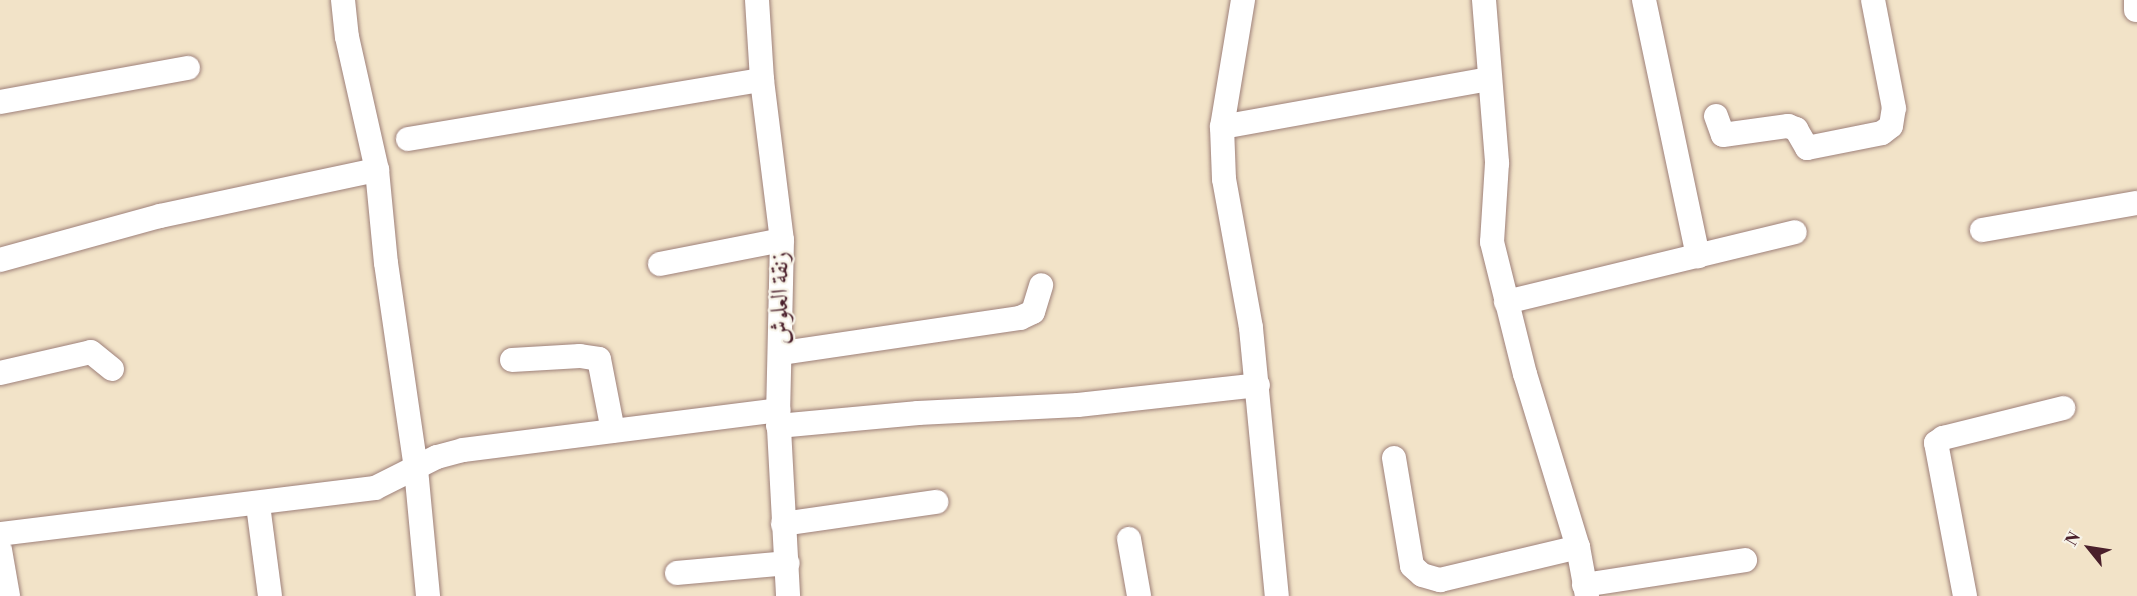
<!DOCTYPE html>
<meta charset="utf-8">
<style>
body{margin:0}
#map{position:relative;width:2137px;height:596px;overflow:hidden;background:#f2e3c8;font-family:"Libre Bodoni",Amiri,serif}
div>[style]{position:absolute}
.roads{filter:drop-shadow(0 0 2px #9e817a) drop-shadow(0 0 2px #9e817a)}
.minor>*{height:24px;margin:-12px;padding:0 12px;transform-origin:12px;border-radius:12px;background:#fff}
span{translate:-50% -50%;white-space:nowrap;text-align:center;line-height:1.15;-webkit-text-stroke:4.5px #f7f3e8;paint-order:stroke}
.street-label{font-size:24px;color:#4a1f2b}
.north{position:absolute;left:2059px;top:518px;width:60px;height:60px;-webkit-text-stroke:4px #f7f3e8;paint-order:stroke;rotate:300deg;font-size:16px;font-weight:700;line-height:24px;text-align:center;color:#4a1f2b}
.north::after{content:'';display:block;margin:auto;width:21px;height:27px;background:#4a1f2b;clip-path:polygon(50% 0,100% 100%,50% 72%,0 100%)}
</style>
<div id="map">
<div class="roads">
<div class="minor">
<i style="left:343px;top:0;width:37px;rotate:84deg"></i>
<i style="left:347px;top:37px;width:136px;rotate:77.3deg"></i>
<i style="left:377px;top:170px;width:93px;rotate:84.5deg"></i>
<i style="left:386px;top:263px;width:208px;rotate:81.7deg"></i>
<i style="left:416px;top:469px;width:128px;rotate:84.6deg"></i>
<i style="left:757px;top:0;width:80px;rotate:86.4deg"></i>
<i style="left:762px;top:80px;width:161px;rotate:82.9deg"></i>
<i style="left:782px;top:240px;width:170px;rotate:91.3deg"></i>
<i style="left:778px;top:410px;width:186px;rotate:86.9deg"></i>
<i style="left:1243px;top:0;width:129px;rotate:99.4deg"></i>
<i style="left:1222px;top:127px;width:52px;rotate:87.8deg"></i>
<i style="left:1224px;top:179px;width:151px;rotate:79.7deg"></i>
<i style="left:1251px;top:328px;width:269px;rotate:84.5deg"></i>
<i style="left:1484px;top:0;width:164px;rotate:85.4deg"></i>
<i style="left:1497px;top:163px;width:79px;rotate:93.6deg"></i>
<i style="left:1492px;top:242px;width:136px;rotate:76deg"></i>
<i style="left:1525px;top:374px;width:181px;rotate:73deg"></i>
<i style="left:1578px;top:547px;width:50px;rotate:79.6deg"></i>
<i style="left:1644px;top:0;width:262px;rotate:78.1deg"></i>
<i style="left:2136px;top:0;width:10px;rotate:90deg"></i>
<i style="left:0;top:102px;width:191px;rotate:-10.3deg"></i>
<i style="left:1716px;top:116px;width:20px;rotate:70deg"></i>
<i style="left:1723px;top:135px;width:66px;rotate:-7.9deg"></i>
<i style="left:1788px;top:126px;width:9px;rotate:21deg"></i>
<i style="left:1796px;top:129px;width:22px;rotate:60deg"></i>
<i style="left:1807px;top:148px;width:76px;rotate:-11.3deg"></i>
<i style="left:1882px;top:133px;width:11px;rotate:-38deg"></i>
<i style="left:1891px;top:126px;width:18px;rotate:-81deg"></i>
<i style="left:1894px;top:108px;width:110px;rotate:-101deg"></i>
<i style="left:1222px;top:127px;width:272px;rotate:-10.2deg"></i>
<i style="left:408px;top:139px;width:359px;rotate:-9.5deg"></i>
<i style="left:1982px;top:230px;width:157px;rotate:-9.9deg"></i>
<i style="left:0;top:260px;width:166px;rotate:-15.4deg"></i>
<i style="left:160px;top:216px;width:222px;rotate:-12deg"></i>
<i style="left:660px;top:264px;width:124px;rotate:-11.1deg"></i>
<i style="left:1506px;top:302px;width:297px;rotate:-13.6deg"></i>
<i style="left:782px;top:353px;width:241px;rotate:-8.4deg"></i>
<i style="left:1020px;top:318px;width:14px;rotate:-25deg"></i>
<i style="left:1033px;top:312px;width:28px;rotate:-73deg"></i>
<i style="left:512px;top:360px;width:68px;rotate:-3.4deg"></i>
<i style="left:580px;top:356px;width:19px;rotate:9deg"></i>
<i style="left:599px;top:359px;width:73px;rotate:79deg"></i>
<i style="left:0;top:373px;width:93px;rotate:-13deg"></i>
<i style="left:91px;top:352px;width:27px;rotate:39deg"></i>
<i style="left:778px;top:426px;width:141px;rotate:-5.3deg"></i>
<i style="left:918px;top:413px;width:160px;rotate:-2.9deg"></i>
<i style="left:1078px;top:405px;width:181px;rotate:-6.3deg"></i>
<i style="left:1394px;top:458px;width:109px;rotate:80.5deg"></i>
<i style="left:1412px;top:566px;width:13px;rotate:42deg"></i>
<i style="left:1422px;top:575px;width:19px;rotate:16deg"></i>
<i style="left:1440px;top:580px;width:142px;rotate:-13.4deg"></i>
<i style="left:258px;top:505px;width:92px;rotate:82.5deg"></i>
<i style="left:783px;top:524px;width:155px;rotate:-8.2deg"></i>
<i style="left:0;top:534px;width:378px;rotate:-7deg"></i>
<i style="left:375px;top:488px;width:69px;rotate:-26.6deg"></i>
<i style="left:437px;top:457px;width:27px;rotate:-15deg"></i>
<i style="left:463px;top:450px;width:318px;rotate:-7.2deg"></i>
<i style="left:1129px;top:539px;width:58px;rotate:80deg"></i>
<i style="left:0;top:550px;width:47px;rotate:80.1deg"></i>
<i style="left:677px;top:573px;width:111px;rotate:-5.1deg"></i>
<i style="left:1584px;top:585px;width:163px;rotate:-8.8deg"></i>
<i style="left:1965px;top:596px;width:156px;rotate:-100.7deg"></i>
<i style="left:1936px;top:443px;width:9px;rotate:-36deg"></i>
<i style="left:1943px;top:438px;width:124px;rotate:-14deg"></i>
</div>
</div>
<div class="street-label">
<span style="left:781px;top:298px;rotate:-90deg">زنقة العلوش</span>
</div>
<div class="north">N</div>
</div>
